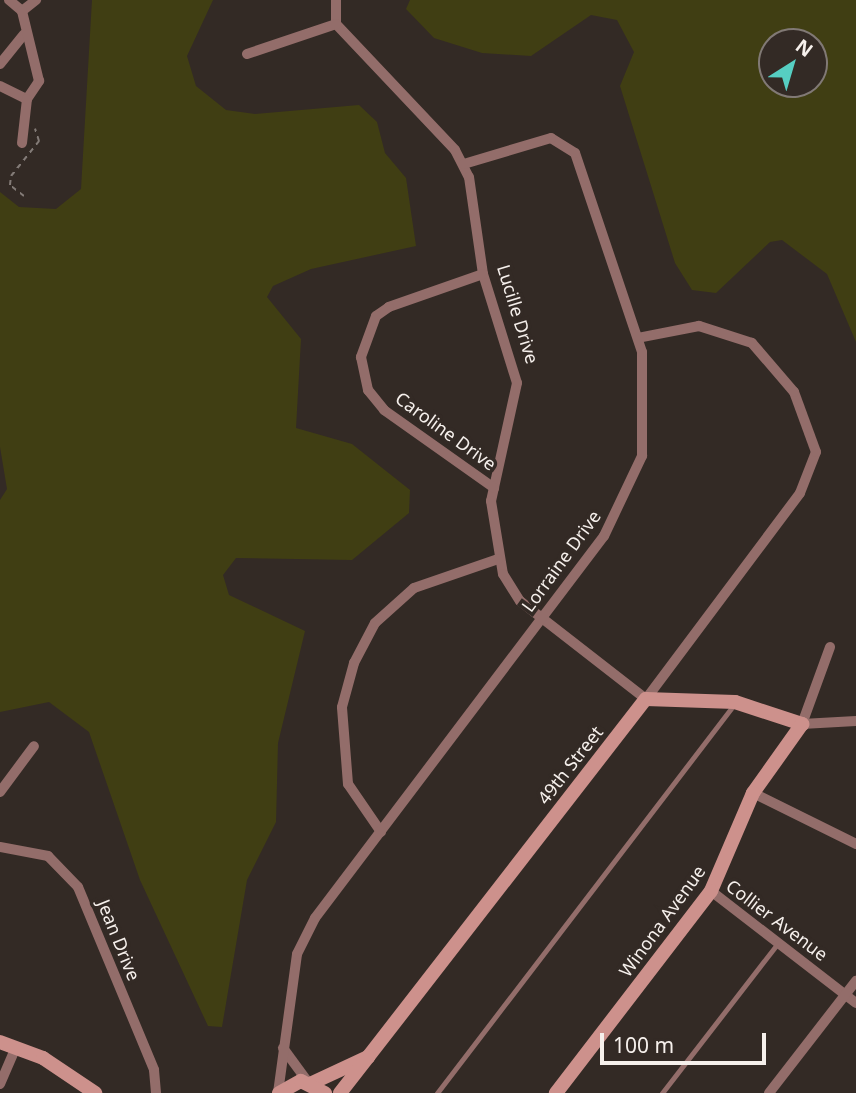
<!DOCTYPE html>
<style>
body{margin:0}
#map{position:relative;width:856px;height:1093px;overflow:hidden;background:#332a25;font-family:"Noto Sans",sans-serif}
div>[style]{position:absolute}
.green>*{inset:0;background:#403e13}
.path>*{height:2px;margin-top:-1px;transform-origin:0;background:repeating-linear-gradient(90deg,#837b77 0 5px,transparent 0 10px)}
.lane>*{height:5px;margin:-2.5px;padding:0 2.5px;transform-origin:2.5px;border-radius:2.5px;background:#936d6a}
.street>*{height:10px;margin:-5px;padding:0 5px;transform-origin:5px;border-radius:5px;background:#936d6a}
.secondary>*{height:14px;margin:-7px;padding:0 7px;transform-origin:7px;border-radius:7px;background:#cd918c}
span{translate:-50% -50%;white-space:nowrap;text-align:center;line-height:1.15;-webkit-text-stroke:7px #332a25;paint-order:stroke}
.street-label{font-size:18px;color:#f6f0ec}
.north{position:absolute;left:758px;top:28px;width:70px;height:70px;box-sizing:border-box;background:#332a25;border:2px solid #817975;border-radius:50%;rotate:37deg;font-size:19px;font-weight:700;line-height:28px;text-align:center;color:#f6f0ec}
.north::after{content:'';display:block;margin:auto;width:24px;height:32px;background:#56cec2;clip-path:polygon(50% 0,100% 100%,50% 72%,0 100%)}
.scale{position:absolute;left:600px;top:1033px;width:166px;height:32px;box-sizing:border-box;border:4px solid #f6f0ec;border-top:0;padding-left:9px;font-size:21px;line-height:24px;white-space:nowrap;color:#f6f0ec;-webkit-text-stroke:5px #332a25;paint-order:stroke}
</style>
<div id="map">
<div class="green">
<i style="clip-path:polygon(92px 0,213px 0,187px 56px,196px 86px,226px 110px,255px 114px,359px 105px,377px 122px,385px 153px,406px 178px,416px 246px,311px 269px,273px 286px,267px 297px,301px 339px,296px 428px,352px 444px,410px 490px,409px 513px,352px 560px,236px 558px,223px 575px,229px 595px,305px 631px,278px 743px,276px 822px,247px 880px,222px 1027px,208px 1026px,140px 880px,89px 732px,49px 702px,0 712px,0 500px,7px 489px,0 447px,0 192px,19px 207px,56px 209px,81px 189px)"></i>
<i style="clip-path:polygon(evenodd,410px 0,856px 0,856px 342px,827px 274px,782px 240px,770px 242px,716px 293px,692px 290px,675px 263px,620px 86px,634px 52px,617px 20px,591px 15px,531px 56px,482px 53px,434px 38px,406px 9px,410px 0,814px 42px,814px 84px,772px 84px,772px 42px,814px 42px)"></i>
</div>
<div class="path">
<i style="left:24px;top:196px;width:18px;rotate:-142deg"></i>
<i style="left:10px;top:185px;width:9px;rotate:-84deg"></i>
<i style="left:11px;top:176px;width:45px;rotate:-51.3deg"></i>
<i style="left:39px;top:141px;width:13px;rotate:-108deg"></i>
</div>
<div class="lane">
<i style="left:437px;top:1093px;width:489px;rotate:-52.6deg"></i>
<i style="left:662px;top:1093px;width:190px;rotate:-52.3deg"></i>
</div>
<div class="street">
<i style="left:9px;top:0;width:17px;rotate:40deg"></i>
<i style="left:22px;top:11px;width:18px;rotate:-38deg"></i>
<i style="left:336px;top:0;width:24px;rotate:90deg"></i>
<i style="left:336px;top:24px;width:173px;rotate:46.6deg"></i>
<i style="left:455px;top:150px;width:30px;rotate:63deg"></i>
<i style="left:469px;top:177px;width:98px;rotate:81.8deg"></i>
<i style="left:483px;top:274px;width:114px;rotate:72.7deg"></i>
<i style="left:517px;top:383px;width:121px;rotate:102.4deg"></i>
<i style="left:491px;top:501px;width:74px;rotate:80.7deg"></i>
<i style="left:503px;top:574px;width:32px;rotate:58deg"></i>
<i style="left:520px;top:601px;width:160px;rotate:37.9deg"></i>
<i style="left:646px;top:699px;width:257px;rotate:-53.2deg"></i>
<i style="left:800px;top:493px;width:44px;rotate:-68.7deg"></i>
<i style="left:816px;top:452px;width:64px;rotate:-110.1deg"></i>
<i style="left:794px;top:392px;width:65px;rotate:-130.6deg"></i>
<i style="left:752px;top:343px;width:56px;rotate:-162.2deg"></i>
<i style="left:699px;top:326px;width:62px;rotate:168.9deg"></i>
<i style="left:247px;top:54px;width:94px;rotate:-18.6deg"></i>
<i style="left:0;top:64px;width:38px;rotate:-51deg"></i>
<i style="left:0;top:86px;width:30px;rotate:26deg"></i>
<i style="left:27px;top:99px;width:22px;rotate:-56deg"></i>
<i style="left:39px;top:81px;width:72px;rotate:-103.7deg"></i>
<i style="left:22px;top:143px;width:44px;rotate:-83.5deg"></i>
<i style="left:483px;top:274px;width:100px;rotate:160.7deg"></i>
<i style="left:389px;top:307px;width:16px;rotate:145deg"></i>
<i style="left:376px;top:316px;width:44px;rotate:110.1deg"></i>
<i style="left:361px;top:357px;width:34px;rotate:78deg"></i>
<i style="left:368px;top:390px;width:26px;rotate:51deg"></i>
<i style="left:384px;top:410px;width:135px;rotate:35.3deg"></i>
<i style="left:802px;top:724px;width:82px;rotate:-70deg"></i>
<i style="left:802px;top:724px;width:54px;rotate:-3.2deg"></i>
<i style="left:0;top:792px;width:57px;rotate:-53.5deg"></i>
<i style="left:753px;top:793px;width:115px;rotate:26.3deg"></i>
<i style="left:381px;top:832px;width:58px;rotate:-124.5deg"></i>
<i style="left:348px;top:784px;width:77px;rotate:-94.5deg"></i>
<i style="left:342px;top:707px;width:46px;rotate:-74.7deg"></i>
<i style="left:354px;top:663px;width:45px;rotate:-62.3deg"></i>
<i style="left:375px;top:623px;width:52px;rotate:-41.9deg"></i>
<i style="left:414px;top:588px;width:89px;rotate:-19deg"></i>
<i style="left:0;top:847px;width:49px;rotate:10.6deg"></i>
<i style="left:48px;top:856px;width:43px;rotate:45.9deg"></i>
<i style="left:78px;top:887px;width:198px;rotate:67.4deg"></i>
<i style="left:154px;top:1070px;width:23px;rotate:85deg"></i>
<i style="left:711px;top:891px;width:183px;rotate:37.7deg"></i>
<i style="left:283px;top:1048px;width:42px;rotate:53.7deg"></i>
<i style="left:0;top:1084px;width:40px;rotate:-66.6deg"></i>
<i style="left:278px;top:1093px;width:140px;rotate:-82.2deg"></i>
<i style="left:297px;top:954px;width:40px;rotate:-63.4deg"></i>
<i style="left:315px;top:918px;width:479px;rotate:-52.9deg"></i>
<i style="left:604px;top:536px;width:89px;rotate:-64.6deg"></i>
<i style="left:642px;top:456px;width:104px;rotate:-90deg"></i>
<i style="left:642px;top:352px;width:210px;rotate:-108.6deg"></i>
<i style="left:575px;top:153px;width:28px;rotate:-148deg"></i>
<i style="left:551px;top:138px;width:91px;rotate:163.4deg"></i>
<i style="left:769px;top:1093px;width:142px;rotate:-52.2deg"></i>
</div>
<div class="secondary">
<i style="left:0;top:1042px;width:46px;rotate:20.4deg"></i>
<i style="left:43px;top:1058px;width:63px;rotate:33.9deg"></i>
<i style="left:312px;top:1083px;width:62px;rotate:-24.9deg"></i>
<i style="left:368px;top:1057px;width:453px;rotate:-52.2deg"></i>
<i style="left:646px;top:699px;width:89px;rotate:1.9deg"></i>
<i style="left:735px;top:702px;width:71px;rotate:18.2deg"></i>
<i style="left:802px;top:724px;width:85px;rotate:125.4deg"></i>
<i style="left:753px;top:793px;width:107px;rotate:113.2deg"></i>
<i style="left:711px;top:891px;width:255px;rotate:127.5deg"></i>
<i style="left:279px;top:1093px;width:25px;rotate:-29deg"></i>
<i style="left:301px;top:1081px;width:27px;rotate:27deg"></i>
<i style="left:340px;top:1093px;width:46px;rotate:-52.1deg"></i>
</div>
<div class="street-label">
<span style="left:518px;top:314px;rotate:73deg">Lucille Drive</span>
<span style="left:446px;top:431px;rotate:36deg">Caroline Drive</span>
<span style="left:561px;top:561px;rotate:-54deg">Lorraine Drive</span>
<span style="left:570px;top:765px;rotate:-52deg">49th Street</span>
<span style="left:777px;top:920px;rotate:37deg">Collier Avenue</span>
<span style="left:662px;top:921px;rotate:-54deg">Winona Avenue</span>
<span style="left:119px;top:940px;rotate:68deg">Jean Drive</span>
</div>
<div class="north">N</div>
<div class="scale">100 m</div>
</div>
